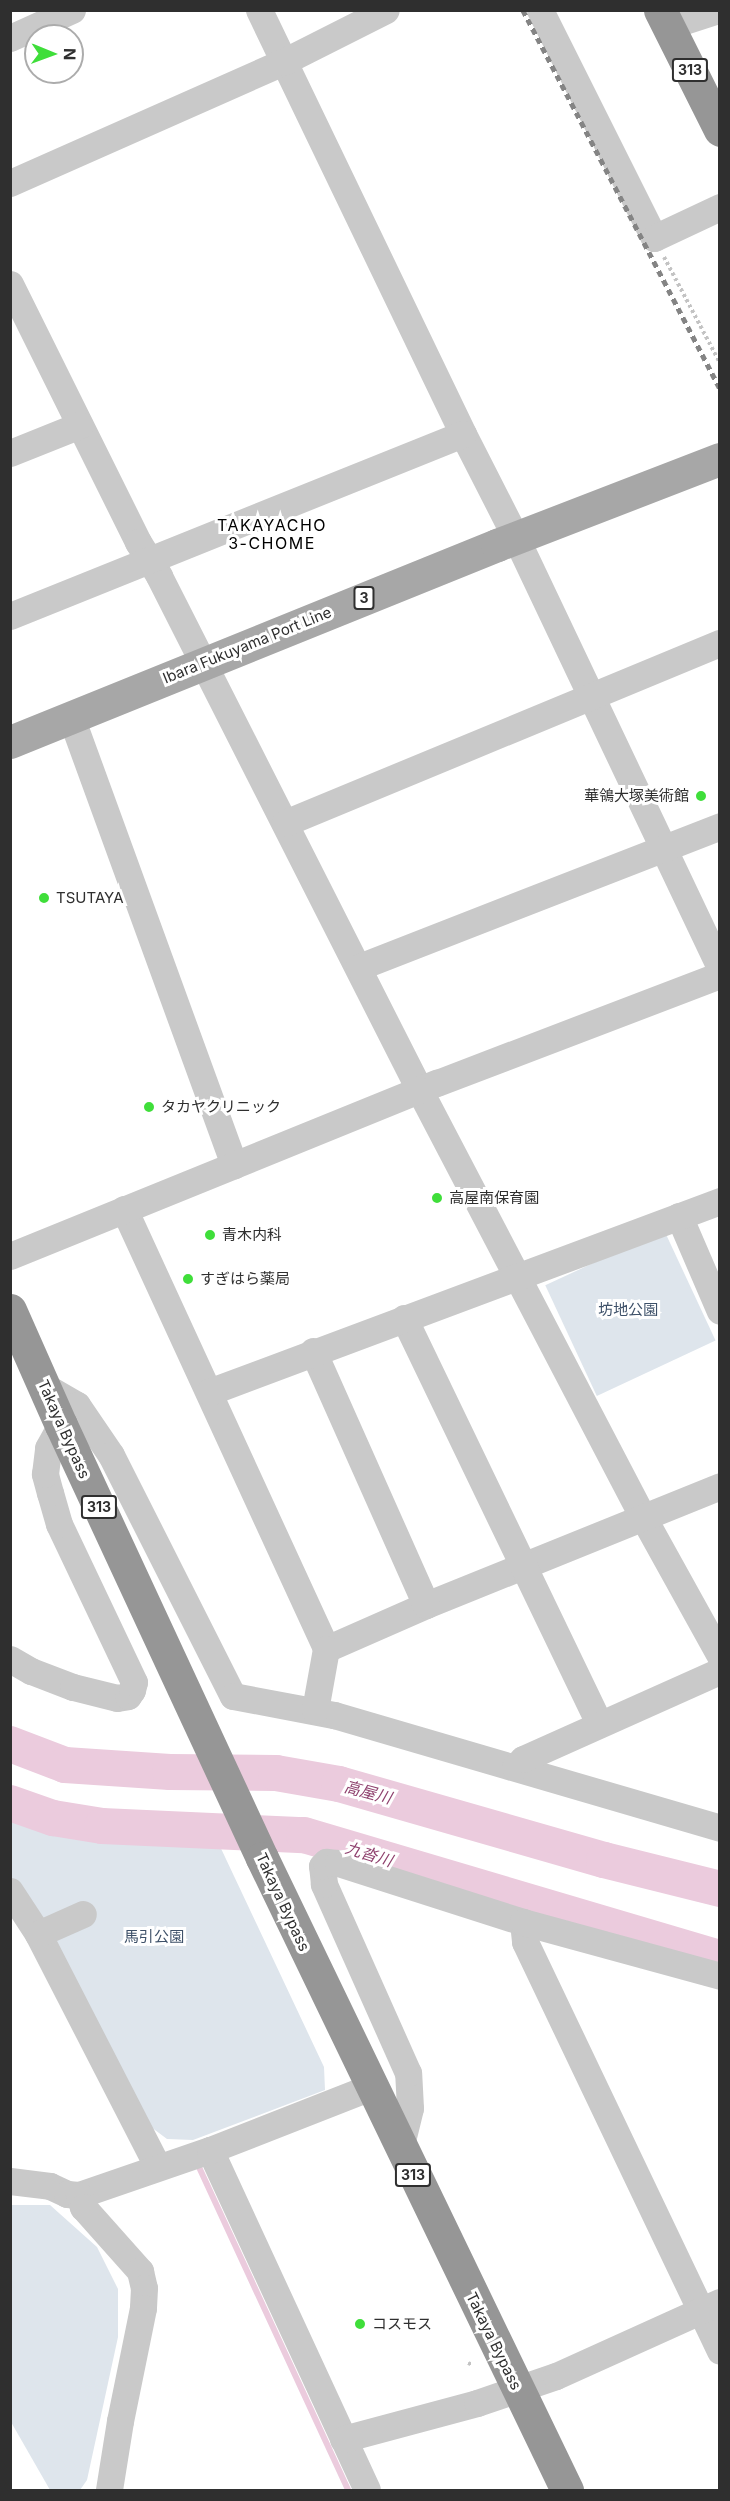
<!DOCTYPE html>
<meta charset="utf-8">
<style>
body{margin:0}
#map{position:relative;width:730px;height:2501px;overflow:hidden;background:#fff;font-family:Inter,"Noto Sans JP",sans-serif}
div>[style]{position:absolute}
.green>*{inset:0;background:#dee5ec;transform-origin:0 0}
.stream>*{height:6px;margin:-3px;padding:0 3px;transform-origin:3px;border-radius:3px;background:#ebcbdd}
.river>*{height:36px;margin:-18px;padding:0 18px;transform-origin:18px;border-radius:18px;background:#ebcbdd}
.path>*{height:4px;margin-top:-2px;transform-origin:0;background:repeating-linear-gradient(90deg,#c3c3c3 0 3px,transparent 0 6px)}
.minor>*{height:27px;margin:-13.5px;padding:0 13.5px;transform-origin:13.5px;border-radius:13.5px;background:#c9c9c9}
.major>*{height:33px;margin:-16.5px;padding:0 16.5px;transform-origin:16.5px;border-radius:16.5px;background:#a7a7a7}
.highway>*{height:33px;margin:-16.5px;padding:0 16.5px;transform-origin:16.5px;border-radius:16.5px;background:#969696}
.rail>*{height:4.5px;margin-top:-2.25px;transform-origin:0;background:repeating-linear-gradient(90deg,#848484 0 6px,transparent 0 10.5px)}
.dots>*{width:16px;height:16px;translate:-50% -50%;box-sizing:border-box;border:3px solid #fff;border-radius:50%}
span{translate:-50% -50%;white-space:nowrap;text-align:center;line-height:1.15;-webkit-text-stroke:6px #fff;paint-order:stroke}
.shield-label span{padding:2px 4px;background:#fff;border:2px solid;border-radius:4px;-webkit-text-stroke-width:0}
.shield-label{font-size:14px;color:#2f2f2f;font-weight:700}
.street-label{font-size:15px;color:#2f2f2f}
.poi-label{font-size:15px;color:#2f2f2f}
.right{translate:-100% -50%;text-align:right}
.left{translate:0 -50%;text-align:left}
.park-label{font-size:15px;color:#3e5169}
.neighbourhood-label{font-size:16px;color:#000;letter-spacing:1.5px}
.water-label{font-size:16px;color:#8e406d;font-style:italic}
.frame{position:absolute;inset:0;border:12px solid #2f2f2f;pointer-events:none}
.north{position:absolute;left:24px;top:24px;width:60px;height:60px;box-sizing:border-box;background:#fff;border:2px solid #acacac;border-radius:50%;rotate:91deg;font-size:16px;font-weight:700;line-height:24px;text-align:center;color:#2f2f2f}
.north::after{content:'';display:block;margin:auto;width:21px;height:27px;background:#3fde3a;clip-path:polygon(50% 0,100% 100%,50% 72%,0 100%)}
</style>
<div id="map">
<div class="green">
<i style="left:664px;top:1230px;width:122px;height:131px;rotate:65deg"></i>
<i style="clip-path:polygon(10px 1816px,65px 1832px,217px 1840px,324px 2067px,325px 2090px,193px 2140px,167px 2139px,139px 2118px,11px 1879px)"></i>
<i style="clip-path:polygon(11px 2205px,50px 2205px,97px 2247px,118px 2289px,118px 2337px,87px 2480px,80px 2490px,50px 2490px,11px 2422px)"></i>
</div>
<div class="stream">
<i style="left:198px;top:2165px;width:358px;rotate:65.2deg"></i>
</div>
<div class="river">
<i style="left:10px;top:1744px;width:59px;rotate:20.9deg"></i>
<i style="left:65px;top:1765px;width:105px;rotate:3.8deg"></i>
<i style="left:170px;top:1772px;width:106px;rotate:0.5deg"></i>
<i style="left:276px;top:1773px;width:64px;rotate:9.9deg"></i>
<i style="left:339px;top:1784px;width:276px;rotate:16deg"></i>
<i style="left:604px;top:1860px;width:120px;rotate:14deg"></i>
<i style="left:10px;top:1803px;width:46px;rotate:19.2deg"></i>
<i style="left:53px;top:1818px;width:50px;rotate:9.3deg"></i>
<i style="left:102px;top:1826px;width:202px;rotate:2.6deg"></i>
<i style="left:304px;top:1835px;width:434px;rotate:16.5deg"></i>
</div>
<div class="path">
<i style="left:664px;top:257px;width:120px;rotate:62.2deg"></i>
<i style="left:468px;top:2363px;width:5px;rotate:22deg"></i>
</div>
<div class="minor">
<i style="left:259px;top:10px;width:471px;rotate:64.3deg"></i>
<i style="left:463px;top:434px;width:117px;rotate:63deg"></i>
<i style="left:516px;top:538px;width:476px;rotate:64.6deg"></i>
<i style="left:540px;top:10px;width:255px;rotate:63.4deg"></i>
<i style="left:654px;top:238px;width:73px;rotate:-25.2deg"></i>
<i style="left:669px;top:26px;width:52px;rotate:-18.1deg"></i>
<i style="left:10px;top:38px;width:68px;rotate:-24.3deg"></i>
<i style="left:10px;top:183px;width:299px;rotate:-23.9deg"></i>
<i style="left:283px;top:62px;width:115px;rotate:-26.8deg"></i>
<i style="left:10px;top:284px;width:288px;rotate:63.6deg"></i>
<i style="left:138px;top:542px;width:40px;rotate:58deg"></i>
<i style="left:159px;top:576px;width:577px;rotate:63.12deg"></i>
<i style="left:420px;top:1091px;width:481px;rotate:62.4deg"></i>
<i style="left:643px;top:1517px;width:159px;rotate:61deg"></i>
<i style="left:10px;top:453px;width:75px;rotate:-21.8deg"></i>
<i style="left:10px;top:616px;width:488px;rotate:-21.9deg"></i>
<i style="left:71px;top:717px;width:477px;rotate:70deg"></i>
<i style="left:285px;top:823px;width:471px;rotate:-22.5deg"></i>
<i style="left:359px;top:967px;width:388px;rotate:-21.3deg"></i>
<i style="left:124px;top:1209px;width:484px;rotate:65.3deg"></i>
<i style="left:326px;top:1649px;width:109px;rotate:-23.7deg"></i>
<i style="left:426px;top:1605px;width:317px;rotate:-22deg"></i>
<i style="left:679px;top:1216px;width:103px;rotate:66.7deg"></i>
<i style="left:10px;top:1256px;width:461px;rotate:-22.1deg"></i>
<i style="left:437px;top:1083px;width:303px;rotate:-20.9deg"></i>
<i style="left:404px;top:1318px;width:449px;rotate:64.3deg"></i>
<i style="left:313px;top:1351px;width:278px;rotate:66deg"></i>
<i style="left:44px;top:1386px;width:38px;rotate:30deg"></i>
<i style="left:77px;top:1405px;width:60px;rotate:55.8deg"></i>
<i style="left:111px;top:1455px;width:270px;rotate:63.2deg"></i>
<i style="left:233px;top:1696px;width:103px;rotate:10.7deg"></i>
<i style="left:334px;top:1715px;width:402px;rotate:16.3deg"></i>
<i style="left:209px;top:1392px;width:546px;rotate:-20.49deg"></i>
<i style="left:10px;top:1659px;width:24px;rotate:30deg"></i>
<i style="left:31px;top:1671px;width:45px;rotate:20.9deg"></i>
<i style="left:73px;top:1687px;width:45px;rotate:14deg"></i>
<i style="left:117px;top:1698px;width:11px;rotate:-10deg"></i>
<i style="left:128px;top:1696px;width:7px;rotate:-56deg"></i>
<i style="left:132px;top:1690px;width:8px;rotate:-76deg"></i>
<i style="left:134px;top:1682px;width:175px;rotate:-115.4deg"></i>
<i style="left:59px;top:1524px;width:32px;rotate:-106deg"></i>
<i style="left:50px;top:1493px;width:20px;rotate:-105deg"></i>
<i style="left:45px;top:1474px;width:26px;rotate:-83deg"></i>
<i style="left:48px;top:1448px;width:26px;rotate:-61deg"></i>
<i style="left:315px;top:1710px;width:62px;rotate:-79.8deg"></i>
<i style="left:515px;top:1767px;width:11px;rotate:-45deg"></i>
<i style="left:523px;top:1759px;width:216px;rotate:-24.1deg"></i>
<i style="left:10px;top:1891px;width:51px;rotate:56.9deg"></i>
<i style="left:38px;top:1934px;width:262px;rotate:62.8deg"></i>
<i style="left:523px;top:1922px;width:20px;rotate:84deg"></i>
<i style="left:525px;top:1942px;width:453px;rotate:64.5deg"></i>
<i style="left:38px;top:1934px;width:49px;rotate:-24deg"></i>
<i style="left:400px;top:2149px;width:42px;rotate:-76.3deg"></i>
<i style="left:410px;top:2108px;width:35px;rotate:-93deg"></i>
<i style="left:408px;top:2073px;width:207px;rotate:-114deg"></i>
<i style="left:324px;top:1884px;width:18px;rotate:-96deg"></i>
<i style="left:322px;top:1866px;width:6px;rotate:-45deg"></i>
<i style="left:326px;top:1862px;width:12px;rotate:5deg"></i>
<i style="left:338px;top:1863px;width:194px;rotate:17.7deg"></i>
<i style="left:523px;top:1922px;width:204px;rotate:15.3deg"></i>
<i style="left:210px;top:2150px;width:374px;rotate:65.2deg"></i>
<i style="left:10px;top:2181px;width:40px;rotate:7.1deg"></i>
<i style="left:50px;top:2186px;width:19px;rotate:25deg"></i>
<i style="left:67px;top:2194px;width:12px;rotate:5deg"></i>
<i style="left:79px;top:2195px;width:139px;rotate:-19deg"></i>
<i style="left:210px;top:2150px;width:173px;rotate:-21.4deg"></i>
<i style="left:79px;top:2195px;width:13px;rotate:72deg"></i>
<i style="left:83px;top:2207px;width:86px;rotate:48.3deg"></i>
<i style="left:140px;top:2271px;width:17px;rotate:77deg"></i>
<i style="left:144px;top:2288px;width:20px;rotate:93deg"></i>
<i style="left:143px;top:2308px;width:115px;rotate:101.5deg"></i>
<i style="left:120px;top:2421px;width:70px;rotate:99.1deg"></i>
<i style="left:343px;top:2439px;width:139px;rotate:-15deg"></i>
<i style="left:477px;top:2403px;width:83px;rotate:-18.9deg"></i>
<i style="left:556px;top:2376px;width:180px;rotate:-24.3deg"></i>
</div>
<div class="major">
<i style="left:10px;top:742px;width:525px;rotate:-22.02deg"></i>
<i style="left:497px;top:545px;width:239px;rotate:-21.1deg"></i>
</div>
<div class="highway">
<i style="left:660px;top:10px;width:134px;rotate:63.4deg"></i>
<i style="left:10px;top:1310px;width:126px;rotate:66.1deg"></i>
<i style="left:61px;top:1425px;width:477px;rotate:65.1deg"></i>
<i style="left:262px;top:1858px;width:702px;rotate:64.24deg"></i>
</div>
<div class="rail">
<i style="left:523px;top:10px;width:426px;rotate:62.5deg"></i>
</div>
<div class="dots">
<i style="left:701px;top:796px;background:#3fde3a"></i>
<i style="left:44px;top:898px;background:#3fde3a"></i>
<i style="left:149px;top:1107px;background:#3fde3a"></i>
<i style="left:437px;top:1198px;background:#3fde3a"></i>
<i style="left:210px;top:1235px;background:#3fde3a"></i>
<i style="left:188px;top:1279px;background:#3fde3a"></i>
<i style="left:360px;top:2324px;background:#3fde3a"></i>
</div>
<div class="shield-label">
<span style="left:690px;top:70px">313</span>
<span style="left:364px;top:598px">3</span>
<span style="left:99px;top:1507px">313</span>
<span style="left:413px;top:2175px">313</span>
</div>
<div class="street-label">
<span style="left:247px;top:645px;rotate:-22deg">Ibara Fukuyama Port Line</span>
<span style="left:64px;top:1429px;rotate:66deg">Takaya Bypass</span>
<span style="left:283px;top:1902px;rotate:65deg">Takaya Bypass</span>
<span style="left:494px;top:2341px;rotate:64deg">Takaya Bypass</span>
</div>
<div class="poi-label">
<span class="right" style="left:689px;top:796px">華鴒大塚美術館</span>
<span class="left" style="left:56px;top:898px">TSUTAYA</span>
<span class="left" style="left:161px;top:1107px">タカヤクリニック</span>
<span class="left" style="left:449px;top:1198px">高屋南保育園</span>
<span class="left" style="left:222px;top:1235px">青木内科</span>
<span class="left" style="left:200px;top:1279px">すぎはら薬局</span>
<span class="left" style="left:372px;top:2324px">コスモス</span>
</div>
<div class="park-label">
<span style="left:628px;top:1310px">坊地公園</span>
<span style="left:154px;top:1937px">馬引公園</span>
</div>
<div class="neighbourhood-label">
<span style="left:272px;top:534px">TAKAYACHO<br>3-CHOME</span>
</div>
<div class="water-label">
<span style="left:368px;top:1792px;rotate:15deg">高屋川</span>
<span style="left:369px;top:1854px;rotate:17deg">九沓川</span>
</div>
<div class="frame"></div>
<div class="north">N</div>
</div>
